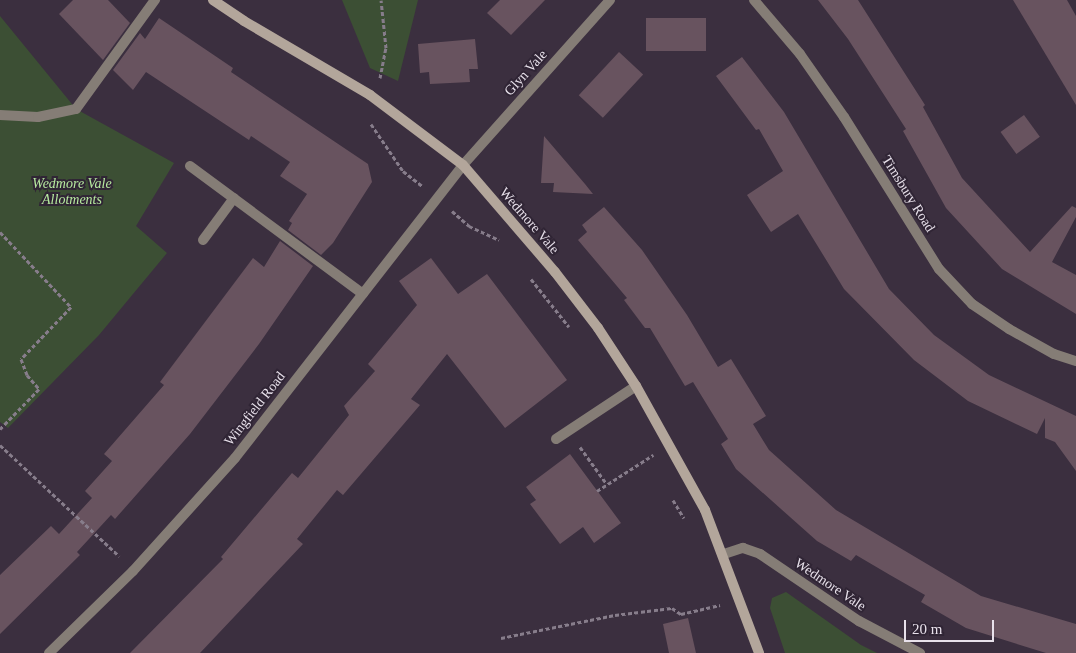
<!DOCTYPE html>
<style>
body{margin:0}
#map{position:relative;width:1076px;height:653px;overflow:hidden;background:#3b2f3f;font-family:"Times New Roman",serif}
div>[style]{position:absolute}
.green>*{inset:0;background:#3c4f34}
.building>*{inset:0;background:#68535f;transform-origin:0 0}
.path>*{height:3px;margin-top:-1.5px;transform-origin:0;background:repeating-linear-gradient(90deg,#877d8b 0 4px,transparent 0 6.5px)}
.lane>*{height:10px;margin:-5px;padding:0 5px;transform-origin:5px;border-radius:5px;background:#857d76}
.street>*{height:10px;margin:-5px;padding:0 5px;transform-origin:5px;border-radius:5px;background:#857d76}
.secondary>*{height:10px;margin:-5px;padding:0 5px;transform-origin:5px;border-radius:5px;background:#b3a69b}
span{translate:-50% -50%;white-space:nowrap;text-align:center;line-height:1.15;-webkit-text-stroke:4px #302535;paint-order:stroke}
.street-label{font-size:14px;color:#e8e1eb}
.park-label{font-size:14px;color:#b6e99f;font-style:italic}
.scale{position:absolute;left:904px;top:620px;width:90px;height:22px;box-sizing:border-box;border:2px solid #e8e1eb;border-top:0;padding-left:6px;font-size:15px;line-height:18px;white-space:nowrap;color:#e8e1eb;-webkit-text-stroke:4px #302535;paint-order:stroke}
</style>
<div id="map">
<div class="green">
<i style="clip-path:polygon(342px 0,418px 0,398px 81px,370px 68px)"></i>
<i style="clip-path:polygon(0 16px,76px 109px,174px 163px,136px 226px,167px 253px,99px 335px,8px 428px,0 422px)"></i>
<i style="clip-path:polygon(786px 592px,861px 645px,877px 653px,785px 653px,770px 608px,772px 598px)"></i>
</div>
<div class="building">
<i style="clip-path:polygon(73px 0,108px 0,130px 23px,103px 60px,59px 14px)"></i>
<i style="clip-path:polygon(500px 0,545px 0,511px 35px,487px 13px)"></i>
<i style="clip-path:polygon(818px 0,858px 0,925px 105px,923px 107px,962px 178px,1030px 252px,1072px 206px,1076px 208px,1076px 217px,1052px 262px,1076px 275px,1076px 314px,1002px 269px,946px 208px,903px 131px,906px 129px,848px 39px)"></i>
<i style="clip-path:polygon(1013px 0,1067px 0,1076px 16px,1076px 105px)"></i>
<i style="clip-path:polygon(159px 18px,233px 68px,231px 72px,368px 164px,372px 182px,333px 243px,321px 255px,288px 230px,292px 223px,289px 221px,307px 194px,280px 176px,290px 162px,251px 136px,249px 140px,146px 72px,133px 90px,113px 70px,140px 33px,145px 39px)"></i>
<i style="left:646px;top:18px;width:60px;height:33px"></i>
<i style="clip-path:polygon(475px 39px,478px 69px,469px 69px,470px 82px,430px 84px,429px 72px,420px 73px,418px 44px)"></i>
<i style="left:619px;top:52px;width:33px;height:59px;rotate:43deg"></i>
<i style="clip-path:polygon(742px 57px,784px 112px,889px 289px,934px 335px,989px 375px,1076px 416px,1076px 471px,1055px 442px,1045px 438px,1045px 418px,1037px 434px,968px 401px,914px 360px,844px 289px,798px 214px,771px 232px,747px 195px,783px 171px,759px 129px,756px 130px,716px 76px)"></i>
<i style="left:1024px;top:115px;width:27px;height:29px;rotate:54deg"></i>
<i style="clip-path:polygon(544px 136px,585px 184px,593px 194px,553px 192px,554px 183px,541px 183px)"></i>
<i style="clip-path:polygon(604px 207px,642px 250px,687px 315px,718px 367px,731px 359px,766px 416px,753px 424px,769px 450px,836px 510px,981px 596px,1076px 624px,1076px 653px,1046px 653px,966px 628px,921px 602px,925px 595px,890px 575px,856px 555px,851px 561px,817px 541px,736px 469px,721px 444px,728px 439px,693px 382px,685px 386px,650px 328px,645px 328px,624px 300px,627px 298px,578px 240px,587px 232px,582px 225px)"></i>
<i style="clip-path:polygon(280px 241px,313px 266px,259px 344px,190px 434px,115px 519px,111px 515px,77px 552px,80px 555px,0 634px,0 575px,51px 526px,59px 534px,92px 498px,85px 491px,112px 461px,104px 454px,164px 385px,160px 382px,253px 258px,264px 267px)"></i>
<i style="clip-path:polygon(431px 258px,458px 294px,487px 274px,567px 380px,505px 428px,447px 354px,411px 399px,420px 405px,343px 495px,337px 490px,297px 539px,303px 544px,200px 653px,130px 653px,223px 559px,221px 557px,292px 473px,298px 478px,349px 415px,344px 406px,375px 371px,368px 364px,417px 305px,399px 281px)"></i>
<i style="clip-path:polygon(570px 454px,621px 523px,594px 543px,583px 527px,560px 544px,530px 504px,536px 500px,526px 487px)"></i>
<i style="clip-path:polygon(688px 618px,696px 653px,669px 653px,663px 624px)"></i>
</div>
<div class="path">
<i style="left:380px;top:78px;width:31px;rotate:-79deg"></i>
<i style="left:386px;top:48px;width:48px;rotate:-95.9deg"></i>
<i style="left:371px;top:124px;width:57px;rotate:55.8deg"></i>
<i style="left:403px;top:171px;width:24px;rotate:38deg"></i>
<i style="left:452px;top:211px;width:23px;rotate:41deg"></i>
<i style="left:469px;top:226px;width:33px;rotate:25deg"></i>
<i style="left:0;top:232px;width:103px;rotate:46.6deg"></i>
<i style="left:71px;top:307px;width:72px;rotate:133.9deg"></i>
<i style="left:21px;top:359px;width:17px;rotate:69deg"></i>
<i style="left:27px;top:375px;width:18px;rotate:49deg"></i>
<i style="left:39px;top:389px;width:56px;rotate:134.3deg"></i>
<i style="left:531px;top:279px;width:61px;rotate:51.6deg"></i>
<i style="left:0;top:445px;width:163px;rotate:43deg"></i>
<i style="left:580px;top:447px;width:44px;rotate:54.2deg"></i>
<i style="left:597px;top:491px;width:67px;rotate:-32.7deg"></i>
<i style="left:673px;top:500px;width:21px;rotate:59deg"></i>
<i style="left:501px;top:638px;width:116px;rotate:-11.4deg"></i>
<i style="left:615px;top:615px;width:57px;rotate:-7deg"></i>
<i style="left:672px;top:608px;width:11px;rotate:34deg"></i>
<i style="left:681px;top:614px;width:40px;rotate:-13deg"></i>
</div>
<div class="lane">
<i style="left:0;top:115px;width:38px;rotate:3deg"></i>
<i style="left:38px;top:117px;width:39px;rotate:-12deg"></i>
<i style="left:76px;top:109px;width:135px;rotate:-54.1deg"></i>
<i style="left:190px;top:166px;width:215px;rotate:36.5deg"></i>
<i style="left:203px;top:240px;width:52px;rotate:-53.6deg"></i>
<i style="left:556px;top:439px;width:96px;rotate:-33.5deg"></i>
</div>
<div class="street">
<i style="left:754px;top:0;width:71px;rotate:49.6deg"></i>
<i style="left:800px;top:54px;width:77px;rotate:55.1deg"></i>
<i style="left:844px;top:117px;width:179px;rotate:58deg"></i>
<i style="left:939px;top:269px;width:48px;rotate:46.7deg"></i>
<i style="left:972px;top:304px;width:45px;rotate:34deg"></i>
<i style="left:1009px;top:329px;width:51px;rotate:29.1deg"></i>
<i style="left:1054px;top:354px;width:23px;rotate:18deg"></i>
<i style="left:724px;top:554px;width:20px;rotate:-18deg"></i>
<i style="left:743px;top:548px;width:18px;rotate:19deg"></i>
<i style="left:760px;top:554px;width:120px;rotate:34.1deg"></i>
<i style="left:859px;top:621px;width:69px;rotate:27.7deg"></i>
<i style="left:49px;top:653px;width:117px;rotate:-44.3deg"></i>
<i style="left:133px;top:571px;width:152px;rotate:-47.9deg"></i>
<i style="left:235px;top:458px;width:371px;rotate:-52.1deg"></i>
<i style="left:463px;top:165px;width:221px;rotate:-48.3deg"></i>
</div>
<div class="secondary">
<i style="left:213px;top:0;width:37px;rotate:34deg"></i>
<i style="left:244px;top:21px;width:146px;rotate:30.4deg"></i>
<i style="left:370px;top:95px;width:116px;rotate:37deg"></i>
<i style="left:463px;top:165px;width:141px;rotate:49.3deg"></i>
<i style="left:555px;top:272px;width:71px;rotate:52.5deg"></i>
<i style="left:598px;top:328px;width:69px;rotate:56.8deg"></i>
<i style="left:636px;top:386px;width:142px;rotate:60.9deg"></i>
<i style="left:705px;top:510px;width:153px;rotate:69.3deg"></i>
</div>
<div class="street-label">
<span style="left:526px;top:73px;rotate:-48deg">Glyn Vale</span>
<span style="left:908px;top:194px;rotate:58deg">Timsbury Road</span>
<span style="left:529px;top:221px;rotate:49deg">Wedmore Vale</span>
<span style="left:255px;top:409px;rotate:-52deg">Wingfield Road</span>
<span style="left:830px;top:585px;rotate:34deg">Wedmore Vale</span>
</div>
<div class="park-label">
<span style="left:72px;top:192px">Wedmore Vale<br>Allotments</span>
</div>
<div class="scale">20 m</div>
</div>
